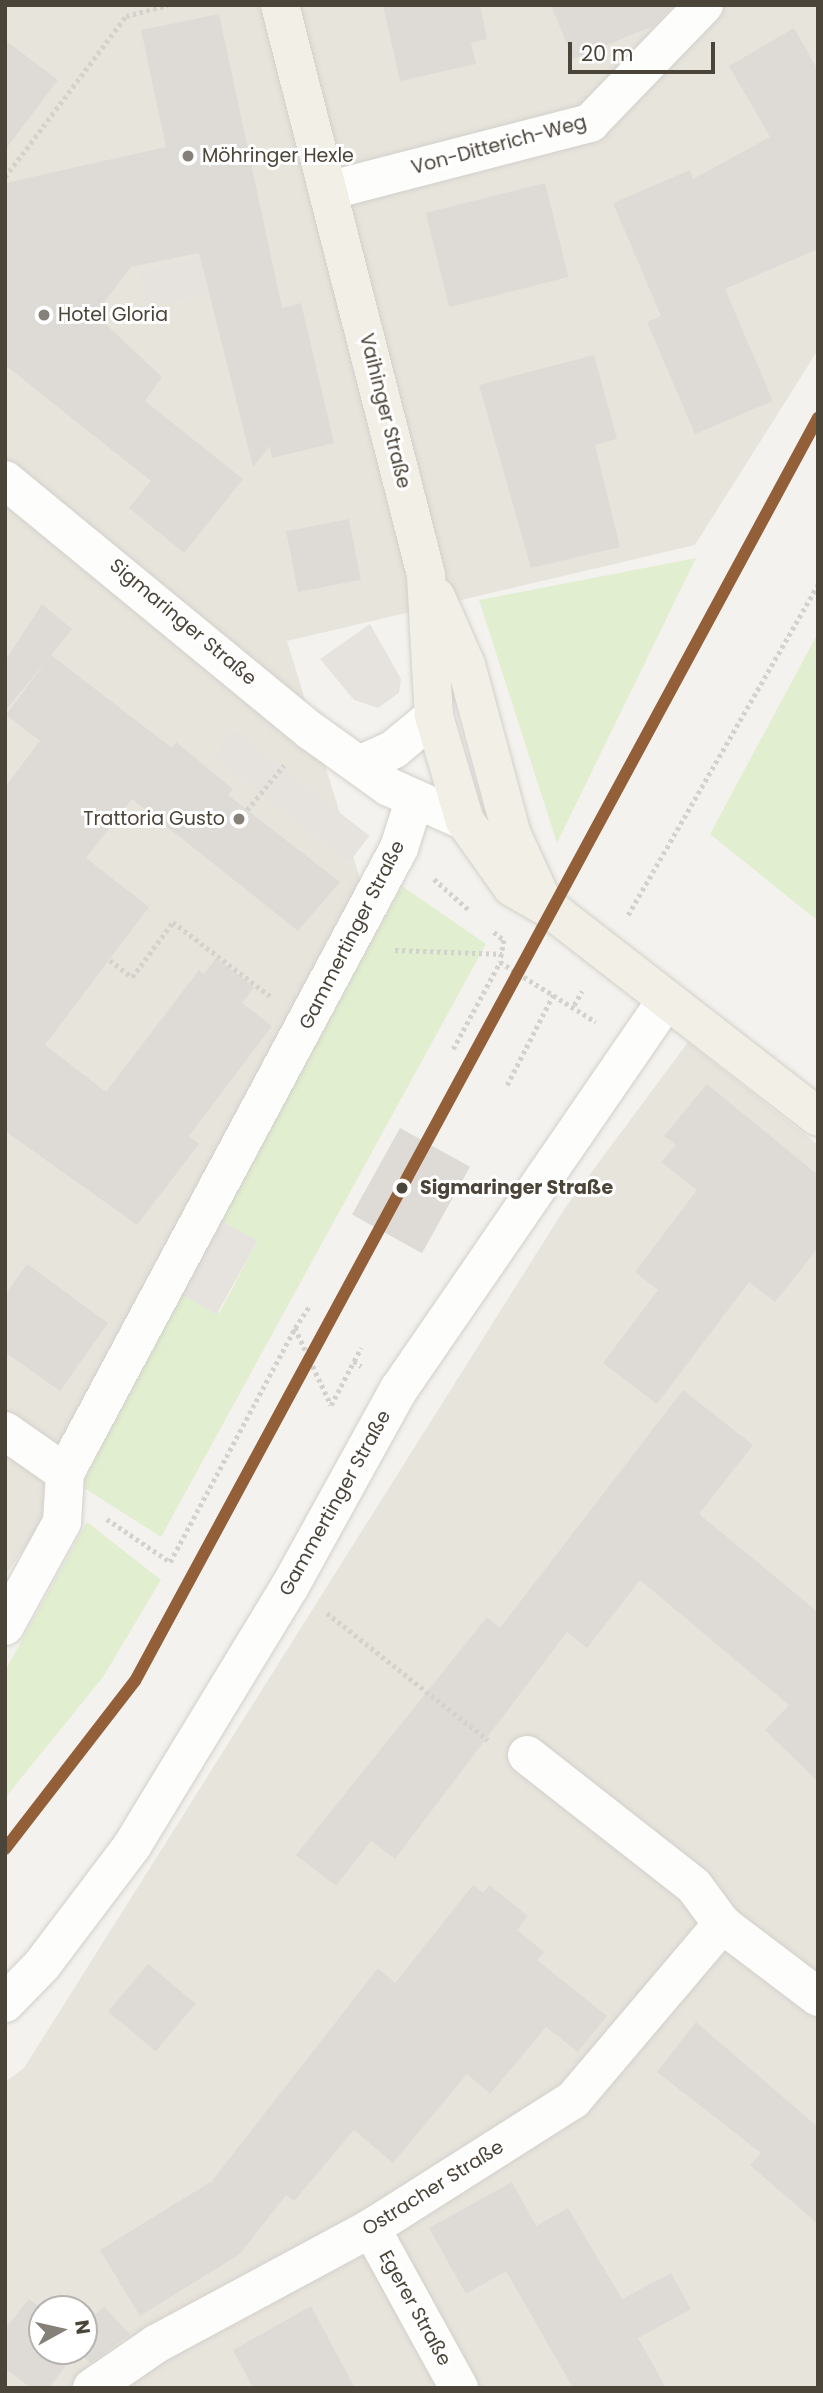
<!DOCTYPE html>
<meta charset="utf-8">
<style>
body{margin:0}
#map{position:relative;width:823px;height:2393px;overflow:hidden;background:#f4f2ee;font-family:Poppins,sans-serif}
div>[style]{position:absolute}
.residential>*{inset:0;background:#e7e4dc}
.green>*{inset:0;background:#e1eecf}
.parking>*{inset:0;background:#e6e3df;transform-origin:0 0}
.building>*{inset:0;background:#dedbd6;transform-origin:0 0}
.path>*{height:4.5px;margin-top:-2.25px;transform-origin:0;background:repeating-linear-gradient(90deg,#d3d2cc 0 3.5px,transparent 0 7px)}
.roads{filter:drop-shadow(0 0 2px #d2d0cb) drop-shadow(0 0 2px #d2d0cb)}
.minor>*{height:38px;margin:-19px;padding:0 19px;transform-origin:19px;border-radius:19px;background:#fdfdfc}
.major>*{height:38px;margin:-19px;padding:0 19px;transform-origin:19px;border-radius:19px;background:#f2efe6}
.rail-1>*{height:12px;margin:-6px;padding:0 6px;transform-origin:6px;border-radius:6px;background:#935f39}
.dots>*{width:19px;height:19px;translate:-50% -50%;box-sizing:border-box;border:4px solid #fff;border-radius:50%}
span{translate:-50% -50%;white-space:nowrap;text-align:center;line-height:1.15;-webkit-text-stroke:6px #fff;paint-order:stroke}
.street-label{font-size:19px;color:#4b4439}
.poi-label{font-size:19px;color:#4b4439}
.left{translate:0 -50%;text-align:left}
.right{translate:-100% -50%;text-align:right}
.stop-label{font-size:19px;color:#4b4439;font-weight:700}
.frame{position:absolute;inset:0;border:7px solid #4b4439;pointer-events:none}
.north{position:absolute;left:28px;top:2295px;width:70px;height:70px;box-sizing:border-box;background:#fff;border:2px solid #b7b4b0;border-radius:50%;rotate:82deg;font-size:19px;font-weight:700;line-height:28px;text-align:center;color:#4b4439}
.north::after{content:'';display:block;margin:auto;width:24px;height:32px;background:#868178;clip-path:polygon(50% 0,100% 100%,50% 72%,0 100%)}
.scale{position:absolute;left:568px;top:42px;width:147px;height:32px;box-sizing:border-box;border:4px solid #4b4439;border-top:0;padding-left:9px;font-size:21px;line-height:24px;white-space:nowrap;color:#4b4439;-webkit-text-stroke:5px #fff;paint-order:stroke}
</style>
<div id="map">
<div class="residential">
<i style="clip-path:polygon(5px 5px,818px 5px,818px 350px,695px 545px,287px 641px,361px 882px,50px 1511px,5px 1576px)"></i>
<i style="clip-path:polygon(evenodd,688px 1042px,818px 1145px,818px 2388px,5px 2388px,5px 2082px,24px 2068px,565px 1208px,688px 1042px,42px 2309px,84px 2309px,84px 2351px,42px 2351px,42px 2309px)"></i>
</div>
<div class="green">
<i style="clip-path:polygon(696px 558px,557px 843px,479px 600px)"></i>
<i style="clip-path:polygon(818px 633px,818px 921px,710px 834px)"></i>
<i style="clip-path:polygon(402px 886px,486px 944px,161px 1537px,81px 1486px,179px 1293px,219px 1313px,232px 1289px,257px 1241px,218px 1219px)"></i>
<i style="clip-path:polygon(87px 1522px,161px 1580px,103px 1677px,5px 1798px,5px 1671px)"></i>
</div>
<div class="parking">
<i style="left:266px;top:242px;width:37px;height:130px;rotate:77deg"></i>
<i style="clip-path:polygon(370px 624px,401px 679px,399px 693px,378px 708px,354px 700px,320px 659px)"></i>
<i style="left:234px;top:730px;width:172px;height:34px;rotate:38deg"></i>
<i style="left:218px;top:1219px;width:45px;height:84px;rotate:29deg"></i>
</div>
<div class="building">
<i style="clip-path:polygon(383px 5px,480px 5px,487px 39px,471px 43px,476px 64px,400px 81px)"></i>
<i style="clip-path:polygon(551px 5px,673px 5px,653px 26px,573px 59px)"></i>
<i style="clip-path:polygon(219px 14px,282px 308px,301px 303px,334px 443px,272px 458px,270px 446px,253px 467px,199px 253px,131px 267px,95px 314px,162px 377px,145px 401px,243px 479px,184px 553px,129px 508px,151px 481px,5px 365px,5px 183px,166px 147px,141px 30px)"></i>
<i style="clip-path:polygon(794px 28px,818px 70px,818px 249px,725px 289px,773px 401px,695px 434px,647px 322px,661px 316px,613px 203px,690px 170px,693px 179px,770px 137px,729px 66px)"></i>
<i style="clip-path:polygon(5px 40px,58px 80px,5px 150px)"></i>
<i style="left:545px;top:183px;width:97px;height:123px;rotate:76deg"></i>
<i style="clip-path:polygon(594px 355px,617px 439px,595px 445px,620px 547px,531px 568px,479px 385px)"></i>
<i style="left:349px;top:519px;width:62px;height:64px;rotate:79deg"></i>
<i style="clip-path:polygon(42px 604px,72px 629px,51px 655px,172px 748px,176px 742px,233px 789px,228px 795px,340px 882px,298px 931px,132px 799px,86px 858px,149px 907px,45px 1045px,106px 1092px,199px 970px,204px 974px,216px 958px,254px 987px,242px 1003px,272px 1026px,189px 1136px,199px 1144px,137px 1225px,5px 1131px,5px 787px,40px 741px,6px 715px,47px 660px,5px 711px,5px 661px)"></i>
<i style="clip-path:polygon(707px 1084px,818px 1175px,818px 1248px,775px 1302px,749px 1282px,657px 1404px,603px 1363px,658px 1290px,635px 1272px,697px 1190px,661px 1162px,676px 1145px,664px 1136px)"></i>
<i style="left:400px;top:1128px;width:80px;height:99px;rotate:29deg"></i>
<i style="clip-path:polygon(27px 1264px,108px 1323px,60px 1391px,5px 1352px,5px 1295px)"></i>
<i style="clip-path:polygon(683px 1390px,753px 1445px,699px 1514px,818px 1612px,818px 1782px,765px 1730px,789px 1705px,640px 1580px,587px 1648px,567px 1632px,395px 1859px,371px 1841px,336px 1886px,296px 1855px,487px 1617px,500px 1628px)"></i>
<i style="clip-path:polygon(473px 1885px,483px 1893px,489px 1885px,528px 1916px,517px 1930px,544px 1952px,537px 1960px,607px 2016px,578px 2052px,546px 2027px,490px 2094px,467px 2074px,393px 2163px,354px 2130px,294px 2201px,286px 2195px,240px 2254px,140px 2316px,100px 2250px,212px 2181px,378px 1968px,395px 1983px)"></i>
<i style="left:148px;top:1964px;width:62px;height:62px;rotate:40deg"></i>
<i style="clip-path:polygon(696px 2022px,818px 2127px,818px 2224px,750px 2165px,761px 2153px,657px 2072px)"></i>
<i style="clip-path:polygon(512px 2182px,536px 2226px,568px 2208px,622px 2299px,671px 2273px,691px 2309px,638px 2338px,666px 2388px,573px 2388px,506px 2271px,466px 2294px,429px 2228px)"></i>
<i style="clip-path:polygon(29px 2299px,42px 2309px,42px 2351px,77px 2351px,49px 2388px,31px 2388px,5px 2368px,5px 2329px)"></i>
<i style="clip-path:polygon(311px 2306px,355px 2388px,253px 2388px,233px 2350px)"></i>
<i style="clip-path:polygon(104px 2307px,130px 2334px,90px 2363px,78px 2351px,84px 2351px,84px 2324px)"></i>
</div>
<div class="path">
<i style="left:5px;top:177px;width:201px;rotate:-53.1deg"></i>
<i style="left:126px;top:16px;width:43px;rotate:-14.7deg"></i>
<i style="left:247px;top:810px;width:58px;rotate:-50.6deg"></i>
<i style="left:434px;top:879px;width:47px;rotate:41.5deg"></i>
<i style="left:628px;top:915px;width:381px;rotate:-60.1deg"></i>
<i style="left:494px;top:932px;width:13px;rotate:39deg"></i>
<i style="left:504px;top:940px;width:22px;rotate:100deg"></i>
<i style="left:500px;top:962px;width:113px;rotate:32deg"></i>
<i style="left:395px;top:950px;width:107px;rotate:2.1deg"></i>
<i style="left:110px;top:960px;width:28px;rotate:38deg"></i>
<i style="left:132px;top:977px;width:69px;rotate:-53.3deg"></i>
<i style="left:173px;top:922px;width:122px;rotate:37.3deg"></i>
<i style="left:574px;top:1005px;width:16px;rotate:-60deg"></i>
<i style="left:453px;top:1049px;width:99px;rotate:-61.6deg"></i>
<i style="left:507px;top:1085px;width:103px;rotate:-62.9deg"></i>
<i style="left:295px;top:1328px;width:27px;rotate:-57deg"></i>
<i style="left:354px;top:1361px;width:15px;rotate:-62deg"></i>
<i style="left:107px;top:1519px;width:76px;rotate:34.3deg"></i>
<i style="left:170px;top:1562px;width:265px;rotate:-61.9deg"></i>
<i style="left:295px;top:1328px;width:85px;rotate:64.9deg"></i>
<i style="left:331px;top:1405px;width:50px;rotate:-62.4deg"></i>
<i style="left:354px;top:1361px;width:9px;rotate:36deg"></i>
<i style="left:327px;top:1613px;width:205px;rotate:38.3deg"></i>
</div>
<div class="roads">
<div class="minor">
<i style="left:331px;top:190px;width:268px;rotate:-14.5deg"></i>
<i style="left:590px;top:123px;width:164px;rotate:-46deg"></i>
<i style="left:5px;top:480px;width:396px;rotate:39.4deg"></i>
<i style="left:311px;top:731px;width:96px;rotate:35.7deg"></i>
<i style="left:389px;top:787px;width:83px;rotate:24.1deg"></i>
<i style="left:361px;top:764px;width:36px;rotate:-24deg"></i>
<i style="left:394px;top:749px;width:52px;rotate:-39.5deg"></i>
<i style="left:5px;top:1431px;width:73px;rotate:35deg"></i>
<i style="left:5px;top:1626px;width:119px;rotate:-61.3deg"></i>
<i style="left:62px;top:1522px;width:49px;rotate:-86.5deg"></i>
<i style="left:65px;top:1473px;width:709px;rotate:-61.88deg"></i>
<i style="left:399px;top:848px;width:49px;rotate:-72.3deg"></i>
<i style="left:527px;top:1755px;width:212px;rotate:38.1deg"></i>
<i style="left:694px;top:1886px;width:47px;rotate:53.6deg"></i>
<i style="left:722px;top:1924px;width:121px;rotate:37.2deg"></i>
<i style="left:5px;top:2003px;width:53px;rotate:-45.8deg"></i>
<i style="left:42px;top:1965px;width:149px;rotate:-52.9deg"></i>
<i style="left:132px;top:1846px;width:302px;rotate:-58.7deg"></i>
<i style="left:289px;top:1588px;width:227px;rotate:-61.1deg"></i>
<i style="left:399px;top:1389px;width:470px;rotate:-55.5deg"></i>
<i style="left:371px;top:2228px;width:183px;rotate:61.2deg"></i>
<i style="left:92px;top:2388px;width:78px;rotate:-34.5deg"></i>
<i style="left:156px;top:2344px;width:244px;rotate:-28.3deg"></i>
<i style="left:371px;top:2228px;width:239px;rotate:-32.4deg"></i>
<i style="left:573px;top:2100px;width:231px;rotate:-49.7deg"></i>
</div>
<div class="major">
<i style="left:280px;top:5px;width:588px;rotate:75.63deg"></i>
<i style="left:426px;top:575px;width:141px;rotate:86.8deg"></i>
<i style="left:434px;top:716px;width:109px;rotate:73.6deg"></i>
<i style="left:465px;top:821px;width:81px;rotate:54.5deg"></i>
<i style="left:512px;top:887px;width:44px;rotate:30.1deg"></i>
<i style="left:550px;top:909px;width:339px;rotate:37.8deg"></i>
<i style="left:436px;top:597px;width:74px;rotate:66.2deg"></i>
<i style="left:466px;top:665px;width:176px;rotate:74.9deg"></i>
<i style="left:512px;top:835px;width:67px;rotate:65.3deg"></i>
</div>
</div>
<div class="rail-1">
<i style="left:5px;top:1849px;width:212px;rotate:-52.3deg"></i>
<i style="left:135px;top:1681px;width:1436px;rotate:-61.6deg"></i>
</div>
<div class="dots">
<i style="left:188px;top:156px;background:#868178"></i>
<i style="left:44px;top:315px;background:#868178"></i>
<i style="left:239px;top:819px;background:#868178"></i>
<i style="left:402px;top:1188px;background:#4b4439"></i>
</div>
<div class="street-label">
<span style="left:499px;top:145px;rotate:-15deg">Von-Ditterich-Weg</span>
<span style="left:385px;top:411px;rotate:76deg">Vaihinger Straße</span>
<span style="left:183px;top:622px;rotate:40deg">Sigmaringer Straße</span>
<span style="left:352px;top:935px;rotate:-63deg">Gammertinger Straße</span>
<span style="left:335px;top:1503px;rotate:-61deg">Gammertinger Straße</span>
<span style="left:433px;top:2188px;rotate:-32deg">Ostracher Straße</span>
<span style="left:415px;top:2308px;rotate:61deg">Egerer Straße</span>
</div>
<div class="poi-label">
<span class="left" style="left:202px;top:156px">Möhringer Hexle</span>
<span class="left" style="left:58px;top:315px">Hotel Gloria</span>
<span class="right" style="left:225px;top:819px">Trattoria Gusto</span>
</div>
<div class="stop-label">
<span class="left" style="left:420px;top:1188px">Sigmaringer Straße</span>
</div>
<div class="frame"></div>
<div class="north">N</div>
<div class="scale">20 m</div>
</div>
